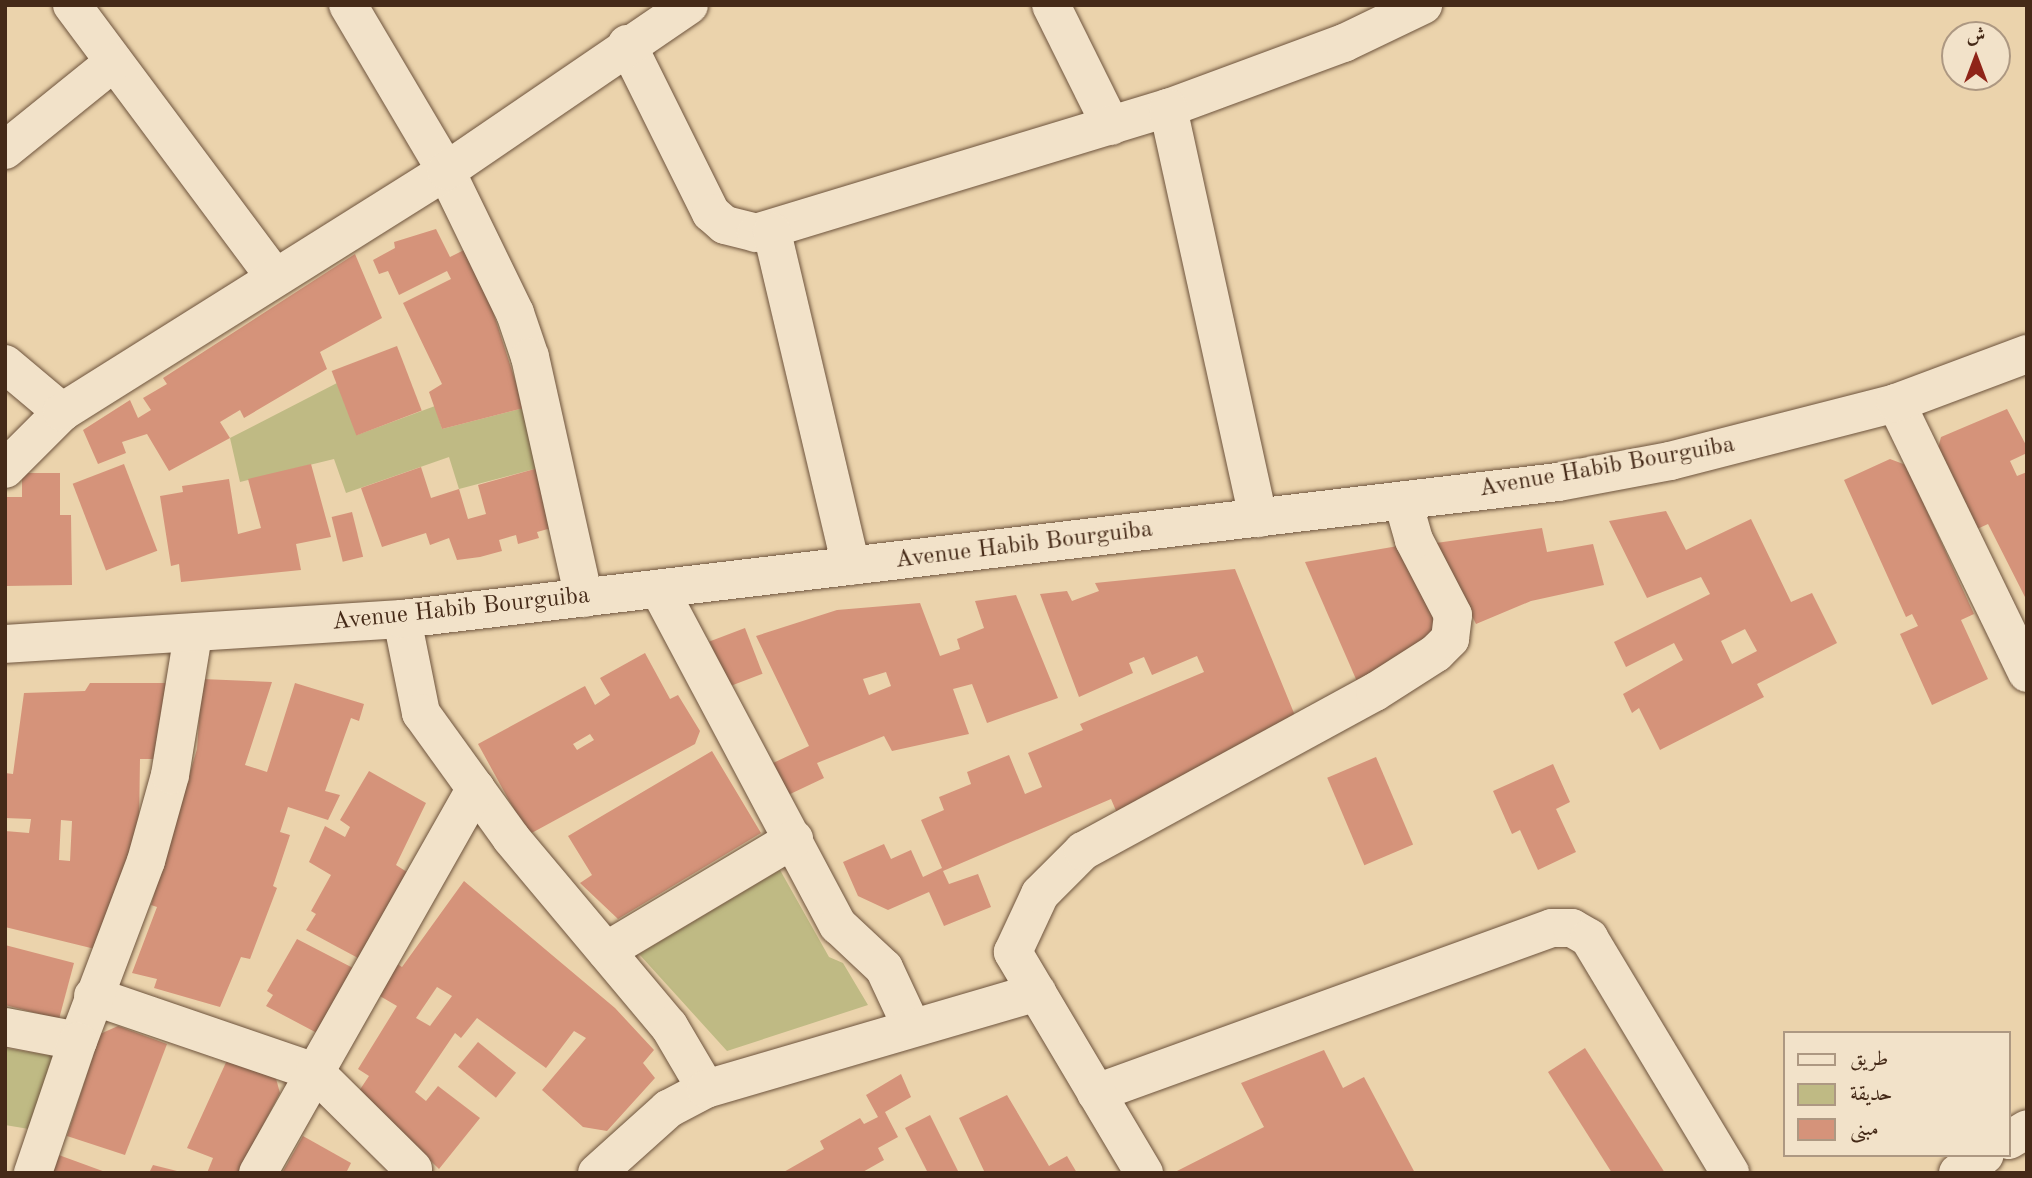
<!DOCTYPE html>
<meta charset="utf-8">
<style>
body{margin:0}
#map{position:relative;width:2032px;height:1178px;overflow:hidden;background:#ebd3ac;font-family:"Old Standard TT",Amiri,serif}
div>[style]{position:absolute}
.green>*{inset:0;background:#bfba84}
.building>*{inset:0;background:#d5937a;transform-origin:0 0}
.roads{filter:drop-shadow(0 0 2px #6e543d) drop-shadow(0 0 2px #6e543d)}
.minor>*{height:38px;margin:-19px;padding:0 19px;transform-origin:19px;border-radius:19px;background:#f2e2c9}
.tertiary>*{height:38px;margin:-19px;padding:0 19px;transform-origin:19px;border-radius:19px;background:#f2e2c9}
span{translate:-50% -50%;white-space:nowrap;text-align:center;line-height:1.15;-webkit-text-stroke:5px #f2e2c9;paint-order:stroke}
.street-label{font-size:24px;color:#452a18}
.frame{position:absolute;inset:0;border:7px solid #452a18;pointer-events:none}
.legend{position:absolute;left:1783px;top:1031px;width:228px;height:126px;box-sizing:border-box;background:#f2e2c9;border:2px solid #ad9882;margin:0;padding:9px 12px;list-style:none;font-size:21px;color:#452a18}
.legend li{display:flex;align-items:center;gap:14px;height:35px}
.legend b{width:35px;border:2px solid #ad9882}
.north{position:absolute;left:1941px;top:21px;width:70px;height:70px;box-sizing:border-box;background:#f2e2c9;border:2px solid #ad9882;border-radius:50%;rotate:0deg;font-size:19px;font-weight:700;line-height:28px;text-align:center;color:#452a18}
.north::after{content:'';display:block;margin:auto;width:24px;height:32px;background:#8f2418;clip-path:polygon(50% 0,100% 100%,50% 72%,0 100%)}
</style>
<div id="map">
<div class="green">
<i style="clip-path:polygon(337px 383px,357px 435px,435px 406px,442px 429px,524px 408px,538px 468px,459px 489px,449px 457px,346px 493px,334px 459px,240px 482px,230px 438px)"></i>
<i style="clip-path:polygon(780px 870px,829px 957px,843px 963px,868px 1005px,727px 1051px,639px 954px)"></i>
<i style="clip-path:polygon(5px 1048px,53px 1056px,29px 1129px,5px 1125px)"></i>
</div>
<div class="building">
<i style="clip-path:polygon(436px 229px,450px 257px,466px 249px,485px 287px,524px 408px,442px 429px,429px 392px,442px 384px,403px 303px,451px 279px,447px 271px,399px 295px,388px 271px,379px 274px,373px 260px,395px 248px,394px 242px)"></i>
<i style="clip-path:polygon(355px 254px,382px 318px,320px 352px,327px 369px,244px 418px,240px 410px,220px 422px,230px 438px,169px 471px,147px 434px,122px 442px,126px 453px,98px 464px,83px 430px,130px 400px,138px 418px,151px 410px,143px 398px,167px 384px,163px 378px)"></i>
<i style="left:397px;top:346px;width:69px;height:70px;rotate:69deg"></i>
<i style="clip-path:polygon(2007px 409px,2027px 447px,2027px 453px,2010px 461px,2017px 476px,2027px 472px,2027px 601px,1988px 524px,1975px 530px,1937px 452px,1941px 437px)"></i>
<i style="clip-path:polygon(1890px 459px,1906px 465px,1974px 614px,1961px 620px,1988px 679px,1932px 705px,1900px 634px,1918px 626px,1912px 614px,1906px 617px,1844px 480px)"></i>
<i style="left:124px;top:464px;width:93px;height:55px;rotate:69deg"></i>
<i style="clip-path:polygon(311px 464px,331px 537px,296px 544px,301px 570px,181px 582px,179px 564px,171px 566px,160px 496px,183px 492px,182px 486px,229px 479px,238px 534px,261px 528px,248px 479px)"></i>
<i style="clip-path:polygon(421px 467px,431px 498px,459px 489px,468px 519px,486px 514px,478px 485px,538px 468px,555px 527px,537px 532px,539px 538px,518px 544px,516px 535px,499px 540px,502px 551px,480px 557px,457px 560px,449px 538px,430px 545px,426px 533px,382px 547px,361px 488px)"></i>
<i style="clip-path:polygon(22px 473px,60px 473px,60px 515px,71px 515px,72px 585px,5px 586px,5px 497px,22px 497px)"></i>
<i style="clip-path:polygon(evenodd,1666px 511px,1686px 550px,1751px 519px,1791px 602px,1812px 593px,1837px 643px,1757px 684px,1764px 697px,1660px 750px,1639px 708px,1632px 713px,1623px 694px,1683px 660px,1674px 643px,1626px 667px,1614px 642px,1710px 594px,1701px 577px,1647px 598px,1609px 521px,1666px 511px,1745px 629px,1757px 651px,1732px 664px,1721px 641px,1745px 629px)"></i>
<i style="left:352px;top:512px;width:46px;height:21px;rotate:76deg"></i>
<i style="clip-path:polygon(1542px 528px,1547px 552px,1593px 544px,1604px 585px,1531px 601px,1476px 624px,1436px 543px)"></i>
<i style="clip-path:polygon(1398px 546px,1436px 609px,1435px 631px,1359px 686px,1305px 562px)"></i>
<i style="clip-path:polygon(1235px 569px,1296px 718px,1117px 813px,1111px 799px,943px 871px,949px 884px,978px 874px,991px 907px,944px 926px,929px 892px,888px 910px,858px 896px,843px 862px,884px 844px,891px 859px,911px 850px,923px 877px,942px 868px,921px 820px,944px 810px,939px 797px,971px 784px,967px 772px,1009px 755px,1025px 794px,1042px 787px,1028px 753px,1083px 730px,1080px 724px,1204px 672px,1197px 656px,1152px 675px,1144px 657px,1129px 663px,1133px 673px,1079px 697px,1040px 594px,1067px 591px,1072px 601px,1099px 591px,1095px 583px)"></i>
<i style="clip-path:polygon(evenodd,1016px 595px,1058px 698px,987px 723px,972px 684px,953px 689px,969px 734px,892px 751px,884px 736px,817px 763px,824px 778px,786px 796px,771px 764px,809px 746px,756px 636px,837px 610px,920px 603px,940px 656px,960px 649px,957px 639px,984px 628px,975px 601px,1016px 595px,886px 672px,891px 686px,869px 695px,863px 679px,886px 672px)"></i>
<i style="left:745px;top:628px;width:49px;height:38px;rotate:69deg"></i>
<i style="clip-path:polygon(evenodd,645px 653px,670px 699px,678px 695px,700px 731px,695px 744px,528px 835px,478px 744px,585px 686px,595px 705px,610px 695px,600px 678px,645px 653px,590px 734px,594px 740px,577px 750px,573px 744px,590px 734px)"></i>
<i style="clip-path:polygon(202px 679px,272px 682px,245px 765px,267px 772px,295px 683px,364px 704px,359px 721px,351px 718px,325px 791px,340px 795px,328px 820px,288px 807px,280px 832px,290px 835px,273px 886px,277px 888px,250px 959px,241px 957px,220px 1007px,154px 988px,157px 979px,132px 973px,157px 907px,151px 905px,197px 749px)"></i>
<i style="clip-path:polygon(evenodd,90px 683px,168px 683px,157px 759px,140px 759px,139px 826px,95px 949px,5px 927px,5px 831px,29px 833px,31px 819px,5px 818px,5px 773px,13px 774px,24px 693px,85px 691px,90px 683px,61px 820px,72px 821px,70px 861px,59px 860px,61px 820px)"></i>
<i style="clip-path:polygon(712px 751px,761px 833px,618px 919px,580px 883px,592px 875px,568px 836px)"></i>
<i style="left:1376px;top:757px;width:95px;height:53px;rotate:67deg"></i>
<i style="clip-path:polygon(1553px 764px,1570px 802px,1556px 809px,1576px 852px,1538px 870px,1520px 830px,1512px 834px,1493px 791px)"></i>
<i style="clip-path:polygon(369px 771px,426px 803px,396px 865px,407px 872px,358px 958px,306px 930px,316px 914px,311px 911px,331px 875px,309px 862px,325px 826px,345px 837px,350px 827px,340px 820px)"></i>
<i style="clip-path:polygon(evenodd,464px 881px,615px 1008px,654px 1050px,643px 1063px,655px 1078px,607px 1131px,583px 1127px,542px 1090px,586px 1038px,574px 1031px,546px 1068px,477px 1018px,461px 1038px,455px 1033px,415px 1092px,426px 1101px,438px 1086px,480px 1118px,439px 1169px,359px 1091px,369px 1076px,358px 1069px,397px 1006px,373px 992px,393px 961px,402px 967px,464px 881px,437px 987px,452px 996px,430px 1026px,416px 1018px,437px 987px)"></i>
<i style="clip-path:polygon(297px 939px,353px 968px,317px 1033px,266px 1006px,273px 995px,267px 991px)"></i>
<i style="clip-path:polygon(5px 945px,74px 963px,59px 1019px,5px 1005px)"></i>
<i style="clip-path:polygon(118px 1026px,167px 1044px,125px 1155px,67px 1136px,100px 1034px)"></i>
<i style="left:478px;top:1042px;width:49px;height:32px;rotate:39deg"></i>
<i style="clip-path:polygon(1585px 1048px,1665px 1173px,1612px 1173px,1548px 1072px)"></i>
<i style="clip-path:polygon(1324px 1050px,1343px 1088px,1364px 1077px,1415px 1173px,1173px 1173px,1264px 1127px,1241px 1083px)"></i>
<i style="clip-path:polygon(228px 1058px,275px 1075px,280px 1093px,238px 1173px,207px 1173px,213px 1158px,187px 1148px)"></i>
<i style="clip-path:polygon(901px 1074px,911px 1097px,885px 1112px,898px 1137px,878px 1148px,884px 1160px,861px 1173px,782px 1173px,824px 1149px,820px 1141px,860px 1118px,864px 1124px,878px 1117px,866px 1095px)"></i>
<i style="clip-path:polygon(1007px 1095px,1049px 1166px,1067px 1156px,1077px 1173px,985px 1173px,959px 1118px)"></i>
<i style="clip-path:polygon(930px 1115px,959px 1173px,928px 1173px,905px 1128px)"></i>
<i style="clip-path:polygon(303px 1136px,351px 1163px,346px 1173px,282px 1173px)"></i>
<i style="clip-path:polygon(56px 1154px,108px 1173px,49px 1173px)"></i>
<i style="clip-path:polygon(153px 1165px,181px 1172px,180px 1173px,149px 1173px)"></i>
</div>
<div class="roads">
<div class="minor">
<i style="left:72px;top:5px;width:339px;rotate:53.3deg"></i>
<i style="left:348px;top:5px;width:193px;rotate:59.4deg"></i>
<i style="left:446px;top:171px;width:158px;rotate:64.1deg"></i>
<i style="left:515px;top:313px;width:46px;rotate:71.2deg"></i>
<i style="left:530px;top:357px;width:247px;rotate:77.4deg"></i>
<i style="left:1051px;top:5px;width:135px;rotate:63.6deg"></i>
<i style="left:627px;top:44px;width:189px;rotate:63.6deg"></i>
<i style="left:711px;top:213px;width:18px;rotate:41deg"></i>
<i style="left:725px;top:225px;width:32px;rotate:14deg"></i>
<i style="left:756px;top:233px;width:431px;rotate:-16.9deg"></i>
<i style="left:1168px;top:108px;width:188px;rotate:-20.3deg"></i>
<i style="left:1344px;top:43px;width:88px;rotate:-25.7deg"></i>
<i style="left:1168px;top:108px;width:420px;rotate:77.6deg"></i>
<i style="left:5px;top:150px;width:140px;rotate:-38.9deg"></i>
<i style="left:772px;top:232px;width:343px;rotate:76.7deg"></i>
<i style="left:5px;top:364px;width:75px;rotate:40.1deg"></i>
<i style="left:1896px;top:403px;width:300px;rotate:64.1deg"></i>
<i style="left:5px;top:469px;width:81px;rotate:-45deg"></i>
<i style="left:62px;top:412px;width:453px;rotate:-32.1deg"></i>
<i style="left:446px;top:171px;width:294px;rotate:-34.3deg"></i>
<i style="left:659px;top:589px;width:381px;rotate:62deg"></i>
<i style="left:838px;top:925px;width:63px;rotate:43.1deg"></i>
<i style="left:884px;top:968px;width:66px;rotate:65deg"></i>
<i style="left:402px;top:619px;width:96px;rotate:78.6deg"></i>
<i style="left:421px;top:713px;width:154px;rotate:54.2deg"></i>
<i style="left:511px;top:838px;width:246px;rotate:50deg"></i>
<i style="left:669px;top:1026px;width:73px;rotate:59.6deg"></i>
<i style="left:606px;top:951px;width:219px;rotate:-30.8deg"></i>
<i style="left:93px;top:996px;width:235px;rotate:18.9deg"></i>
<i style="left:315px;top:1072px;width:138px;rotate:44.7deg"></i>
<i style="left:5px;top:1027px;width:74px;rotate:10.9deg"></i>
<i style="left:78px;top:1041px;width:192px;rotate:-69.3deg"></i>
<i style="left:146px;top:861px;width:89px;rotate:-74.4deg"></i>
<i style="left:170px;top:775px;width:143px;rotate:-80.7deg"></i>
<i style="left:1096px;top:1093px;width:485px;rotate:-19.9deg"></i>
<i style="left:1552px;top:928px;width:20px"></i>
<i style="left:1572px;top:928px;width:20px;rotate:30deg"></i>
<i style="left:1589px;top:938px;width:274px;rotate:59deg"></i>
<i style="left:2009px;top:1140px;width:21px;rotate:-31deg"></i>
<i style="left:33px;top:1173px;width:139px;rotate:-71.2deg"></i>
<i style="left:258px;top:1173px;width:442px;rotate:-60.5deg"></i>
<i style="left:597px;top:1173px;width:96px;rotate:-42deg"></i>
<i style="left:668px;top:1109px;width:43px;rotate:-27.8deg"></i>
<i style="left:706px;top:1089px;width:345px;rotate:-16.3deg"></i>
<i style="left:1144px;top:1173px;width:257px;rotate:-120.7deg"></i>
<i style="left:1013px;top:952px;width:64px;rotate:-65deg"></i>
<i style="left:1040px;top:894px;width:61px;rotate:-45deg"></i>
<i style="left:1083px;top:851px;width:332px;rotate:-28.6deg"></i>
<i style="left:1375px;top:692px;width:72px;rotate:-32.6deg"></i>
<i style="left:1436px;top:653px;width:20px;rotate:-45deg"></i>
<i style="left:1450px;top:639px;width:24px;rotate:-83deg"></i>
<i style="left:1453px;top:615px;width:85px;rotate:-117.5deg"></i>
<i style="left:1414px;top:540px;width:40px;rotate:-106deg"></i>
<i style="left:1958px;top:1173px;width:32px;rotate:-34deg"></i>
</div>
<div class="tertiary">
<i style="left:5px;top:644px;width:398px;rotate:-3.6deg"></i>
<i style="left:402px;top:619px;width:1164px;rotate:-6.76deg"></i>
<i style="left:1558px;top:482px;width:114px;rotate:-10.6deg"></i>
<i style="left:1670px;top:461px;width:233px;rotate:-14.4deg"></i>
<i style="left:1896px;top:403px;width:140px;rotate:-20.5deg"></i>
</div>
</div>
<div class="street-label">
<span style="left:1607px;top:468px;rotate:-10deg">Avenue Habib Bourguiba</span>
<span style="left:1024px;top:546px;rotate:-7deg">Avenue Habib Bourguiba</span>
<span style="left:461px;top:610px;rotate:-6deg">Avenue Habib Bourguiba</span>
</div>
<div class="frame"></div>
<ul class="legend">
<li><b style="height:9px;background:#f2e2c9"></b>طريق</li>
<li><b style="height:19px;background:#bfba84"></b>حديقة</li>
<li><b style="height:19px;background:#d5937a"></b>مبنى</li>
</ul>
<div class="north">ش</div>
</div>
